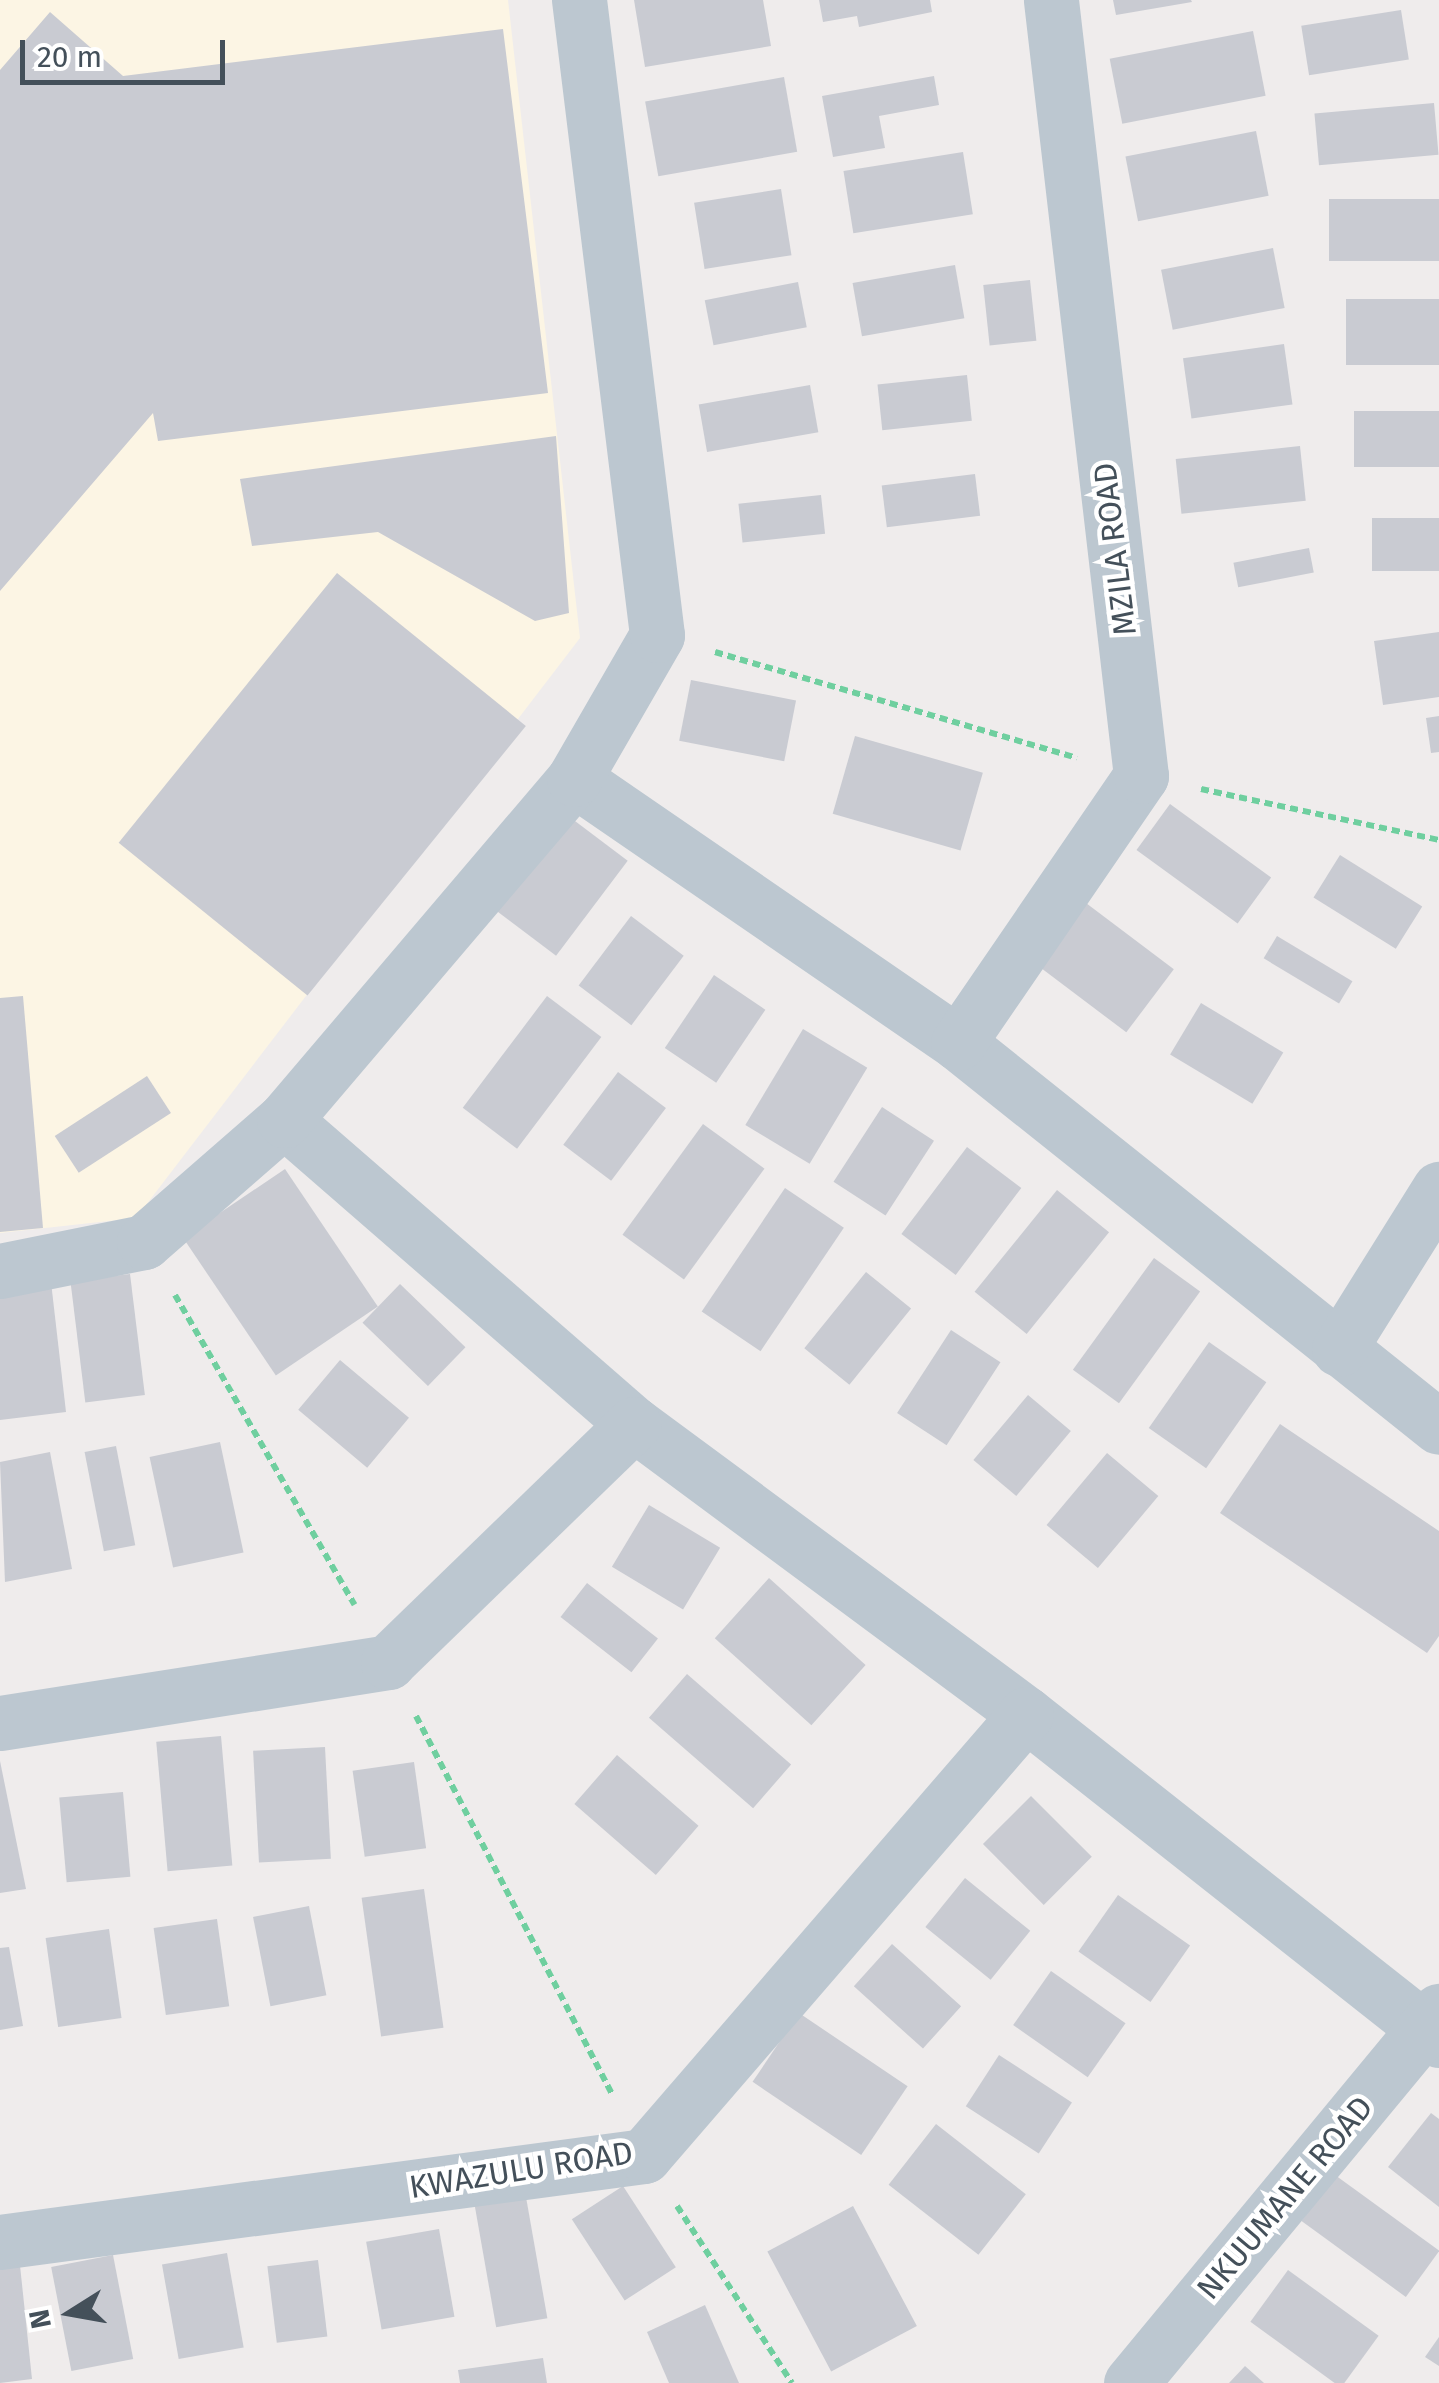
<!DOCTYPE html>
<style>
body{margin:0}
#map{position:relative;width:1439px;height:2383px;overflow:hidden;background:#efecec;font-family:"Fira Sans",sans-serif}
div>[style]{position:absolute}
.commercial>*{inset:0;background:#fcf5e4}
.building>*{inset:0;background:#c9cbd2;transform-origin:0 0}
.path>*{height:6px;margin-top:-3px;transform-origin:0;background:repeating-linear-gradient(90deg,#6fcf9f 0 8px,transparent 0 13px)}
.minor>*{height:55px;margin:-27.5px;padding:0 27.5px;transform-origin:27.5px;border-radius:27.5px;background:#bcc7d0}
span{translate:-50% -50%;white-space:nowrap;text-align:center;line-height:1.15;-webkit-text-stroke:9px #fff;paint-order:stroke}
.street-label{font-size:32px;color:#44505a}
.north{position:absolute;left:20px;top:2263px;width:100px;height:100px;-webkit-text-stroke:8px #fff;paint-order:stroke;rotate:259deg;font-size:28px;font-weight:700;line-height:40px;text-align:center;color:#44505a}
.north::after{content:'';display:block;margin:auto;width:35px;height:45px;background:#44505a;clip-path:polygon(50% 0,100% 100%,50% 72%,0 100%)}
.scale{position:absolute;left:20px;top:40px;width:205px;height:45px;box-sizing:border-box;border:5px solid #44505a;border-top:0;padding-left:12px;font-size:30px;line-height:35px;white-space:nowrap;color:#44505a;-webkit-text-stroke:8px #fff;paint-order:stroke}
</style>
<div id="map">
<div class="commercial">
<i style="clip-path:polygon(0 0,508px 0,580px 638px,136px 1218px,0 1233px)"></i>
</div>
<div class="building">
<i style="clip-path:polygon(634px 0,763px 0,771px 46px,645px 67px)"></i>
<i style="clip-path:polygon(819px 0,930px 0,932px 12px,859px 27px,857px 16px,823px 22px)"></i>
<i style="clip-path:polygon(1113px 0,1191px 0,1192px 2px,1116px 15px)"></i>
<i style="left:1401px;top:10px;width:50px;height:101px;rotate:81deg"></i>
<i style="clip-path:polygon(50px 12px,123px 76px,503px 29px,548px 393px,158px 441px,153px 413px,0 591px,0 70px)"></i>
<i style="left:1253px;top:31px;width:66px;height:146px;rotate:79deg"></i>
<i style="clip-path:polygon(934px 76px,939px 105px,879px 116px,885px 148px,833px 157px,822px 96px)"></i>
<i style="left:784px;top:77px;width:76px;height:141px;rotate:80deg"></i>
<i style="left:1434px;top:103px;width:52px;height:120px;rotate:85deg"></i>
<i style="left:1256px;top:131px;width:66px;height:133px;rotate:79deg"></i>
<i style="left:963px;top:152px;width:63px;height:121px;rotate:81deg"></i>
<i style="left:781px;top:189px;width:67px;height:88px;rotate:81deg"></i>
<i style="left:1439px;top:199px;width:62px;height:110px;rotate:90deg"></i>
<i style="left:1273px;top:248px;width:61px;height:114px;rotate:79deg"></i>
<i style="left:955px;top:265px;width:54px;height:104px;rotate:80deg"></i>
<i style="left:1030px;top:280px;width:61px;height:47px;rotate:84deg"></i>
<i style="left:798px;top:282px;width:46px;height:95px;rotate:79deg"></i>
<i style="left:1439px;top:299px;width:66px;height:93px;rotate:90deg"></i>
<i style="left:1284px;top:344px;width:61px;height:102px;rotate:82deg"></i>
<i style="left:967px;top:375px;width:46px;height:90px;rotate:84deg"></i>
<i style="left:810px;top:385px;width:48px;height:113px;rotate:80deg"></i>
<i style="left:1439px;top:411px;width:56px;height:85px;rotate:90deg"></i>
<i style="clip-path:polygon(556px 436px,569px 613px,535px 621px,378px 532px,252px 546px,240px 479px)"></i>
<i style="left:1300px;top:446px;width:55px;height:125px;rotate:84deg"></i>
<i style="left:975px;top:474px;width:42px;height:94px;rotate:83deg"></i>
<i style="left:821px;top:495px;width:39px;height:83px;rotate:84deg"></i>
<i style="left:1439px;top:518px;width:53px;height:67px;rotate:90deg"></i>
<i style="left:1309px;top:548px;width:25px;height:77px;rotate:79deg"></i>
<i style="left:337px;top:573px;width:243px;height:347px;rotate:39deg"></i>
<i style="clip-path:polygon(1439px 632px,1439px 697px,1383px 705px,1374px 641px)"></i>
<i style="left:691px;top:680px;width:107px;height:62px;rotate:11deg"></i>
<i style="clip-path:polygon(1439px 716px,1439px 752px,1431px 753px,1426px 718px)"></i>
<i style="left:855px;top:736px;width:133px;height:81px;rotate:16deg"></i>
<i style="left:1170px;top:804px;width:125px;height:57px;rotate:36deg"></i>
<i style="left:567px;top:815px;width:76px;height:119px;rotate:37deg"></i>
<i style="left:1340px;top:855px;width:97px;height:50px;rotate:32deg"></i>
<i style="left:1078px;top:897px;width:120px;height:79px;rotate:37deg"></i>
<i style="left:631px;top:916px;width:66px;height:87px;rotate:37deg"></i>
<i style="left:1277px;top:936px;width:88px;height:26px;rotate:31deg"></i>
<i style="left:714px;top:975px;width:62px;height:88px;rotate:34deg"></i>
<i style="clip-path:polygon(23px 996px,43px 1228px,0 1232px,0 998px)"></i>
<i style="left:547px;top:996px;width:68px;height:140px;rotate:37deg"></i>
<i style="left:1201px;top:1003px;width:96px;height:60px;rotate:31deg"></i>
<i style="left:803px;top:1029px;width:75px;height:112px;rotate:31deg"></i>
<i style="left:618px;top:1072px;width:60px;height:91px;rotate:37deg"></i>
<i style="left:147px;top:1076px;width:44px;height:110px;rotate:57deg"></i>
<i style="left:882px;top:1107px;width:62px;height:89px;rotate:33deg"></i>
<i style="left:703px;top:1124px;width:76px;height:137px;rotate:36deg"></i>
<i style="left:967px;top:1147px;width:68px;height:109px;rotate:37deg"></i>
<i style="left:285px;top:1169px;width:166px;height:123px;rotate:56deg"></i>
<i style="left:785px;top:1188px;width:71px;height:149px;rotate:34deg"></i>
<i style="left:1057px;top:1190px;width:67px;height:131px;rotate:39deg"></i>
<i style="left:1154px;top:1258px;width:57px;height:138px;rotate:36deg"></i>
<i style="left:866px;top:1272px;width:58px;height:98px;rotate:39deg"></i>
<i style="left:130px;top:1274px;width:122px;height:60px;rotate:83deg"></i>
<i style="clip-path:polygon(51px 1282px,66px 1412px,0 1420px,0 1288px)"></i>
<i style="left:400px;top:1284px;width:91px;height:54px;rotate:44deg"></i>
<i style="left:951px;top:1330px;width:59px;height:99px;rotate:33deg"></i>
<i style="left:1209px;top:1342px;width:70px;height:105px;rotate:35deg"></i>
<i style="left:340px;top:1360px;width:90px;height:65px;rotate:40deg"></i>
<i style="left:1028px;top:1395px;width:56px;height:85px;rotate:40deg"></i>
<i style="clip-path:polygon(1280px 1424px,1439px 1531px,1439px 1636px,1427px 1653px,1220px 1513px)"></i>
<i style="left:220px;top:1442px;width:113px;height:72px;rotate:78deg"></i>
<i style="left:116px;top:1446px;width:101px;height:32px;rotate:79deg"></i>
<i style="clip-path:polygon(50px 1452px,72px 1569px,5px 1582px,0 1462px)"></i>
<i style="left:1107px;top:1453px;width:67px;height:94px;rotate:40deg"></i>
<i style="left:649px;top:1505px;width:83px;height:72px;rotate:31deg"></i>
<i style="left:769px;top:1578px;width:130px;height:81px;rotate:42deg"></i>
<i style="left:587px;top:1583px;width:90px;height:43px;rotate:38deg"></i>
<i style="left:687px;top:1674px;width:138px;height:58px;rotate:41deg"></i>
<i style="left:221px;top:1736px;width:130px;height:65px;rotate:85deg"></i>
<i style="left:325px;top:1747px;width:112px;height:72px;rotate:87deg"></i>
<i style="left:617px;top:1755px;width:108px;height:65px;rotate:41deg"></i>
<i style="clip-path:polygon(0 1761px,26px 1889px,0 1893px)"></i>
<i style="left:414px;top:1762px;width:87px;height:62px;rotate:82deg"></i>
<i style="left:123px;top:1792px;width:85px;height:64px;rotate:85deg"></i>
<i style="left:1031px;top:1796px;width:86px;height:68px;rotate:45deg"></i>
<i style="left:965px;top:1878px;width:84px;height:63px;rotate:39deg"></i>
<i style="left:424px;top:1889px;width:140px;height:63px;rotate:82deg"></i>
<i style="left:1118px;top:1895px;width:88px;height:69px;rotate:35deg"></i>
<i style="left:309px;top:1906px;width:91px;height:57px;rotate:79deg"></i>
<i style="left:217px;top:1919px;width:88px;height:64px;rotate:82deg"></i>
<i style="left:109px;top:1929px;width:90px;height:64px;rotate:82deg"></i>
<i style="left:892px;top:1944px;width:93px;height:57px;rotate:42deg"></i>
<i style="clip-path:polygon(9px 1947px,23px 2026px,0 2030px,0 1948px)"></i>
<i style="left:1051px;top:1971px;width:91px;height:66px;rotate:35deg"></i>
<i style="left:799px;top:2013px;width:131px;height:83px;rotate:34deg"></i>
<i style="left:999px;top:2055px;width:87px;height:61px;rotate:33deg"></i>
<i style="clip-path:polygon(1431px 2113px,1439px 2119px,1439px 2207px,1388px 2167px)"></i>
<i style="left:936px;top:2124px;width:114px;height:77px;rotate:38deg"></i>
<i style="left:1335px;top:2175px;width:129px;height:57px;rotate:36deg"></i>
<i style="left:623px;top:2186px;width:97px;height:61px;rotate:57deg"></i>
<i style="left:526px;top:2197px;width:123px;height:52px;rotate:80deg"></i>
<i style="left:853px;top:2206px;width:136px;height:97px;rotate:62deg"></i>
<i style="left:439px;top:2229px;width:89px;height:74px;rotate:80deg"></i>
<i style="left:227px;top:2253px;width:96px;height:66px;rotate:80deg"></i>
<i style="left:113px;top:2255px;width:106px;height:63px;rotate:79deg"></i>
<i style="clip-path:polygon(19px 2256px,32px 2379px,0 2383px,0 2258px)"></i>
<i style="left:318px;top:2260px;width:77px;height:51px;rotate:83deg"></i>
<i style="left:1288px;top:2270px;width:112px;height:64px;rotate:36deg"></i>
<i style="clip-path:polygon(705px 2305px,739px 2383px,669px 2383px,647px 2332px)"></i>
<i style="clip-path:polygon(1439px 2337px,1439px 2366px,1425px 2357px)"></i>
<i style="clip-path:polygon(543px 2358px,547px 2383px,460px 2383px,458px 2370px)"></i>
<i style="clip-path:polygon(1245px 2366px,1264px 2383px,1229px 2383px)"></i>
</div>
<div class="path">
<i style="left:715px;top:652px;width:377px;rotate:16.3deg"></i>
<i style="left:1201px;top:789px;width:243px;rotate:12.1deg"></i>
<i style="left:175px;top:1295px;width:358px;rotate:59.9deg"></i>
<i style="left:416px;top:1716px;width:428px;rotate:62.6deg"></i>
<i style="left:677px;top:2206px;width:211px;rotate:57deg"></i>
</div>
<div class="minor">
<i style="left:574px;top:779px;width:466px;rotate:34.5deg"></i>
<i style="left:958px;top:1043px;width:615px;rotate:38.6deg"></i>
<i style="left:958px;top:1043px;width:324px;rotate:-55.6deg"></i>
<i style="left:1141px;top:776px;width:781px;rotate:-96.62deg"></i>
<i style="left:284px;top:1120px;width:464px;rotate:41deg"></i>
<i style="left:634px;top:1424px;width:488px;rotate:36.5deg"></i>
<i style="left:1026px;top:1714px;width:526px;rotate:38.29deg"></i>
<i style="left:0;top:1271px;width:147px;rotate:-11.4deg"></i>
<i style="left:144px;top:1242px;width:186px;rotate:-41.1deg"></i>
<i style="left:284px;top:1120px;width:448px;rotate:-49.6deg"></i>
<i style="left:574px;top:779px;width:166px;rotate:-60deg"></i>
<i style="left:657px;top:635px;width:640px;rotate:-97deg"></i>
<i style="left:1339px;top:1349px;width:189px;rotate:-58deg"></i>
<i style="left:0;top:1723px;width:393px;rotate:-8.9deg"></i>
<i style="left:388px;top:1662px;width:342px;rotate:-44.1deg"></i>
<i style="left:0;top:2242px;width:650px;rotate:-7.61deg"></i>
<i style="left:644px;top:2156px;width:584px;rotate:-49.16deg"></i>
<i style="left:1131px;top:2383px;width:483px;rotate:-50.4deg"></i>
</div>
<div class="street-label">
<span style="left:1115px;top:549px;rotate:-97deg">MZILA ROAD</span>
<span style="left:521px;top:2170px;rotate:-9deg">KWAZULU ROAD</span>
<span style="left:1285px;top:2198px;rotate:-50deg">NKUUMANE ROAD</span>
</div>
<div class="north">N</div>
<div class="scale">20 m</div>
</div>
